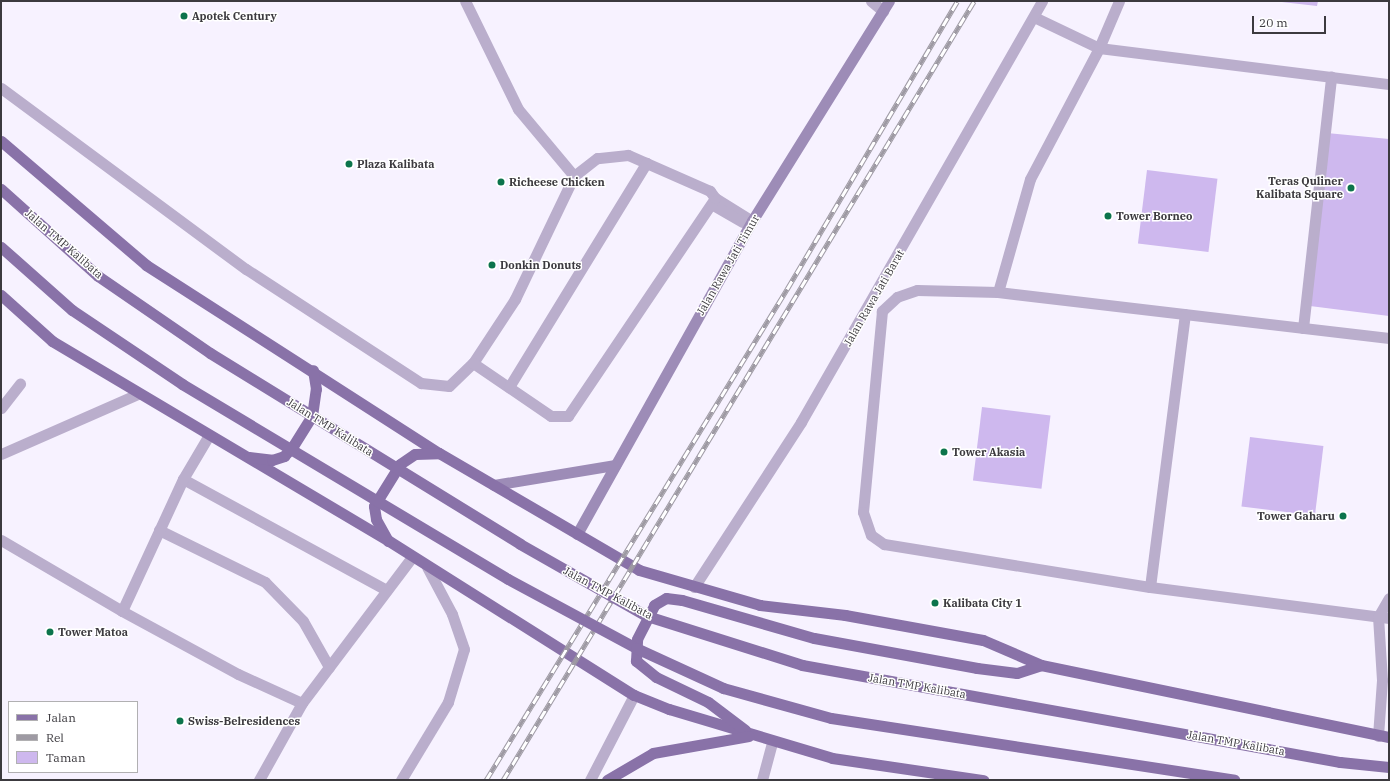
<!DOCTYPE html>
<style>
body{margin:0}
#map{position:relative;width:1390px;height:781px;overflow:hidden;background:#f7f2ff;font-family:"IBM Plex Serif",serif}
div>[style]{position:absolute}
.green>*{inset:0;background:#ceb8ee;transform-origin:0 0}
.service>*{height:11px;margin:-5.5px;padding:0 5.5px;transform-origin:5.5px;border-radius:5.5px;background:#baaecc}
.minor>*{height:11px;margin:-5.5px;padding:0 5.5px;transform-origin:5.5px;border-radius:5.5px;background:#baaecc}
.tertiary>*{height:11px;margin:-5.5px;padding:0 5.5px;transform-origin:5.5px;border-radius:5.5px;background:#baaecc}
.secondary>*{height:11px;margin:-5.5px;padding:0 5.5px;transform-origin:5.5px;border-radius:5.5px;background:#9d8cb7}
.primary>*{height:11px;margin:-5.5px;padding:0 5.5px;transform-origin:5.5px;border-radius:5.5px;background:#8972a8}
.rail>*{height:4.5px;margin-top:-2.25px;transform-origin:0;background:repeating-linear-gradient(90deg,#fff 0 9px,#9e9aa3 0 18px);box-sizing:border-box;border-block:1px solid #9e9aa3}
.primary-bridge>*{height:11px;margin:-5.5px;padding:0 5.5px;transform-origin:5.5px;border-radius:5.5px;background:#8972a8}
.dots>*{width:11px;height:11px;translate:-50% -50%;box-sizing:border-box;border:2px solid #fff;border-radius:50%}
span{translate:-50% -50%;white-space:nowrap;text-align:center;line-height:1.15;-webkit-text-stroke:3px #fff;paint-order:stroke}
.poi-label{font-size:11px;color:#3c3a3f;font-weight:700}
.left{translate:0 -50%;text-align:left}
.right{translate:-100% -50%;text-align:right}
.street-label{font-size:11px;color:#3c3a3f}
.frame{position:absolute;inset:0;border:2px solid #3c3a3f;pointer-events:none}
.legend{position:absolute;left:8px;top:701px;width:130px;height:72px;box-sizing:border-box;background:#fff;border:1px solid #b1b0b2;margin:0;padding:5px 7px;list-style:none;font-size:12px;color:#3c3a3f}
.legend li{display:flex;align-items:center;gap:8px;height:20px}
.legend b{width:20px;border:1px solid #b1b0b2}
.scale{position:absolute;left:1252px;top:16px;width:74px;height:18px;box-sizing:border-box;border:2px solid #3c3a3f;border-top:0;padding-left:5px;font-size:12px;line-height:14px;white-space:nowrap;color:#3c3a3f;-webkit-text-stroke:3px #fff;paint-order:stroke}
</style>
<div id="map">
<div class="green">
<i style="clip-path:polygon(1273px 1px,1318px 1px,1317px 6px)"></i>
<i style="clip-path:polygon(1327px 133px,1389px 139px,1389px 316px,1310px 306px)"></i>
<i style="left:1147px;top:170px;width:71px;height:74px;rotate:7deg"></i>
<i style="left:982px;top:407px;width:69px;height:74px;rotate:7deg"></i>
<i style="left:1250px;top:437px;width:74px;height:70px;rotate:7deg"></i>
</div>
<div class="service">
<i style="left:871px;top:1px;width:16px;rotate:40deg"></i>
<i style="left:1034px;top:17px;width:72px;rotate:25.5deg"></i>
<i style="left:1099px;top:48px;width:292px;rotate:7.1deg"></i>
<i style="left:1px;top:88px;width:305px;rotate:36.5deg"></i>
<i style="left:246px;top:269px;width:209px;rotate:33.1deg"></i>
<i style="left:421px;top:383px;width:28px;rotate:6deg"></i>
<i style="left:449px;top:386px;width:33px;rotate:-44deg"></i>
<i style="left:473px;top:363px;width:77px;rotate:-56.7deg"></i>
<i style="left:515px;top:299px;width:136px;rotate:-64.4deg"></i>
<i style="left:574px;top:176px;width:87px;rotate:-129.9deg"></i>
<i style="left:518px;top:109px;width:120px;rotate:-116.1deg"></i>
<i style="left:715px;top:198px;width:44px;rotate:31.9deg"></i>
<i style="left:713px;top:205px;width:34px;rotate:30deg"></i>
<i style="left:998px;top:292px;width:117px;rotate:-74.2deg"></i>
<i style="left:1030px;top:179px;width:148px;rotate:-62.2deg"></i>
<i style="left:1099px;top:48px;width:51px;rotate:-66.9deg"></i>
<i style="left:1303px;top:328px;width:253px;rotate:-83.6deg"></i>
<i style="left:1389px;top:338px;width:394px;rotate:-173.3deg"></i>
<i style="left:998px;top:292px;width:81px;rotate:-178.6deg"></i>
<i style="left:917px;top:290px;width:21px;rotate:161deg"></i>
<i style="left:897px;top:297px;width:21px;rotate:137deg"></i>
<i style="left:882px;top:311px;width:202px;rotate:95.4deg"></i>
<i style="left:863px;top:512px;width:24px;rotate:71deg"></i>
<i style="left:871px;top:535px;width:16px;rotate:35deg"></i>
<i style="left:884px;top:544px;width:269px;rotate:9.2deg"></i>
<i style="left:1150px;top:587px;width:241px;rotate:7.4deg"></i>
<i style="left:473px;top:363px;width:94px;rotate:34.2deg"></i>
<i style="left:551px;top:416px;width:17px"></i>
<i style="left:568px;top:416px;width:263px;rotate:-56deg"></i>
<i style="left:715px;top:198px;width:9px;rotate:-126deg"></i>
<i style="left:710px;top:191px;width:90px;rotate:-156.3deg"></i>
<i style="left:628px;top:155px;width:31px;rotate:174deg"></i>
<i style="left:597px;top:158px;width:29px;rotate:142deg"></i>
<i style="left:509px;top:387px;width:263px;rotate:-58.5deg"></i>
<i style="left:1px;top:408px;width:31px;rotate:-52deg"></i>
<i style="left:183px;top:479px;width:232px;rotate:28.6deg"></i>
<i style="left:159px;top:530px;width:118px;rotate:26.1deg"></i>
<i style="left:265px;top:582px;width:54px;rotate:45.7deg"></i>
<i style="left:303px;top:621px;width:53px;rotate:60.5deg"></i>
<i style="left:1px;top:540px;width:140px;rotate:30.4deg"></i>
<i style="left:122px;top:611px;width:132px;rotate:28.5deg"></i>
<i style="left:238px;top:674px;width:70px;rotate:24.4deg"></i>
<i style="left:1150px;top:587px;width:275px;rotate:-82.7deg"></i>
<i style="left:122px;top:611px;width:145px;rotate:-65.2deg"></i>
<i style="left:183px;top:479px;width:51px;rotate:-59.4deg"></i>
<i style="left:1378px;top:736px;width:56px;rotate:-85.9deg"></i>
<i style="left:1382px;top:680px;width:63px;rotate:-93.6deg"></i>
<i style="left:1378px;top:617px;width:22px;rotate:-60deg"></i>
<i style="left:259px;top:780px;width:88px;rotate:-60.8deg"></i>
<i style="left:302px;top:703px;width:183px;rotate:-53deg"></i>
<i style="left:762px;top:780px;width:39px;rotate:-75deg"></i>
</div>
<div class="minor">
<i style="left:1px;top:454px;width:150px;rotate:-23.7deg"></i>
</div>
<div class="tertiary">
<i style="left:694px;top:587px;width:197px;rotate:-57deg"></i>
<i style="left:801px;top:422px;width:485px;rotate:-60.2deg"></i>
<i style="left:401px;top:780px;width:91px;rotate:-58.9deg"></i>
<i style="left:448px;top:702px;width:55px;rotate:-73.2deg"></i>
<i style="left:464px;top:649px;width:37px;rotate:-109deg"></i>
<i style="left:452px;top:614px;width:53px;rotate:-118deg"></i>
<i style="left:590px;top:780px;width:96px;rotate:-62.6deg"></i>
</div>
<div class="secondary">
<i style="left:494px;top:485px;width:123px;rotate:-9.4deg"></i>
<i style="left:577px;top:534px;width:359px;rotate:-60.8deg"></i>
<i style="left:752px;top:221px;width:259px;rotate:-58.1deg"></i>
</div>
<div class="primary">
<i style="left:1px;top:141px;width:191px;rotate:40.5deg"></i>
<i style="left:146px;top:265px;width:348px;rotate:32.7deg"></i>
<i style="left:439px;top:453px;width:232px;rotate:30.3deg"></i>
<i style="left:639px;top:570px;width:126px;rotate:16.1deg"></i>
<i style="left:760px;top:605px;width:86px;rotate:6.7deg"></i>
<i style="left:845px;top:615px;width:140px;rotate:10.3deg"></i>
<i style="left:983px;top:640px;width:63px;rotate:23.3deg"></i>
<i style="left:1041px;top:665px;width:355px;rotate:11.7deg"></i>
<i style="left:1px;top:189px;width:130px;rotate:41.9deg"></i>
<i style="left:1px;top:247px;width:95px;rotate:41.6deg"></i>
<i style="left:1px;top:295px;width:69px;rotate:42deg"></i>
<i style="left:52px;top:341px;width:392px;rotate:30.7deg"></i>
<i style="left:389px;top:541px;width:289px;rotate:32.2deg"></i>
<i style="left:634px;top:695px;width:38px;rotate:22deg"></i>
<i style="left:669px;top:709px;width:170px;rotate:16.7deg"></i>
<i style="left:832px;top:758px;width:153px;rotate:8.3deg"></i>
<i style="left:249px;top:457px;width:23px;rotate:7deg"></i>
<i style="left:272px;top:460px;width:13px;rotate:-18deg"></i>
<i style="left:284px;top:456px;width:13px;rotate:-48deg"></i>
<i style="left:293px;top:446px;width:36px;rotate:-58deg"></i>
<i style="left:312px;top:416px;width:27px;rotate:-82deg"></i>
<i style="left:316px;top:389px;width:19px;rotate:-99deg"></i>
<i style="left:388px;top:541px;width:25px;rotate:-119deg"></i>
<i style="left:376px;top:519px;width:13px;rotate:-99deg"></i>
<i style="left:374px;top:506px;width:49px;rotate:-58.2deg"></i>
<i style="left:400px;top:464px;width:18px;rotate:-34deg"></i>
<i style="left:415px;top:454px;width:24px;rotate:-2deg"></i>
<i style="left:745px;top:730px;width:46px;rotate:-142.9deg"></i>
<i style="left:708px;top:702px;width:58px;rotate:-154.3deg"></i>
<i style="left:656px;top:677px;width:26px;rotate:-141deg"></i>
<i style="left:636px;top:661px;width:22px;rotate:-87deg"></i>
<i style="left:637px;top:639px;width:38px;rotate:-63deg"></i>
<i style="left:654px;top:605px;width:14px;rotate:-30deg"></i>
<i style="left:666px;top:598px;width:16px;rotate:7deg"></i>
<i style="left:682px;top:600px;width:137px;rotate:16.1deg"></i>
<i style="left:814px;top:638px;width:166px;rotate:10.4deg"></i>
<i style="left:977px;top:668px;width:40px;rotate:7.1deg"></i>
<i style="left:1017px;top:673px;width:25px;rotate:-18deg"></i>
<i style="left:1340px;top:762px;width:49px;rotate:5.8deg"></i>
<i style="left:607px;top:780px;width:53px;rotate:-30.4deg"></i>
<i style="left:653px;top:753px;width:97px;rotate:-10deg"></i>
</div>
<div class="rail">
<i style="left:486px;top:780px;width:576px;rotate:-58.49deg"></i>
<i style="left:787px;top:289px;width:334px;rotate:-59.4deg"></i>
<i style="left:503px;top:780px;width:910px;rotate:-58.84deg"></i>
</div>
<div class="primary-bridge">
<i style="left:98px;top:276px;width:136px;rotate:34.5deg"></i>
<i style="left:210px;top:353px;width:364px;rotate:31.6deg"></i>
<i style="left:520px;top:544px;width:146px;rotate:29.6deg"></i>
<i style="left:647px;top:616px;width:163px;rotate:17.5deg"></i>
<i style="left:802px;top:665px;width:547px;rotate:10.22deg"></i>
<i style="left:72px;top:310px;width:133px;rotate:33.9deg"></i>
<i style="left:182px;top:384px;width:380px;rotate:30.9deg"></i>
<i style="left:508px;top:579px;width:145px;rotate:28.3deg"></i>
<i style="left:636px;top:648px;width:96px;rotate:24.7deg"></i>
<i style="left:723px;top:688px;width:112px;rotate:15.5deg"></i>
<i style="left:831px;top:718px;width:408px;rotate:8.7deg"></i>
</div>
<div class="dots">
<i style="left:184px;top:16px;background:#0c744c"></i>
<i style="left:349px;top:164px;background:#0c744c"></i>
<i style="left:501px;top:182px;background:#0c744c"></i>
<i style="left:1351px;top:188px;background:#0c744c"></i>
<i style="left:1108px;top:216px;background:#0c744c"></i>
<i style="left:492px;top:265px;background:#0c744c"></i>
<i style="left:944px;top:452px;background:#0c744c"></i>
<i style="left:1343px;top:516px;background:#0c744c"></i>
<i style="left:935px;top:603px;background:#0c744c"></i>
<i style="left:50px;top:632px;background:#0c744c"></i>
<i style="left:180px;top:721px;background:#0c744c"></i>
</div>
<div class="poi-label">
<span class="left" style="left:192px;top:16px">Apotek Century</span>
<span class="left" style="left:357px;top:164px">Plaza Kalibata</span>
<span class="left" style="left:509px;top:182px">Richeese Chicken</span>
<span class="right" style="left:1343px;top:188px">Teras Quliner<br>Kalibata Square</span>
<span class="left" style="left:1116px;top:216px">Tower Borneo</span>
<span class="left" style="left:500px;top:265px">Donkin Donuts</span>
<span class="left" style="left:952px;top:452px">Tower Akasia</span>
<span class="right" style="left:1335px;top:516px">Tower Gaharu</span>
<span class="left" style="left:943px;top:603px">Kalibata City 1</span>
<span class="left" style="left:58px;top:632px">Tower Matoa</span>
<span class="left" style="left:188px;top:721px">Swiss-Belresidences</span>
</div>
<div class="street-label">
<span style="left:64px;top:244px;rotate:41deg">Jalan TMP Kalibata</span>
<span style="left:728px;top:265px;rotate:-60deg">Jalan Rawa Jati Timur</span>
<span style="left:874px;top:298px;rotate:-60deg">Jalan Rawa Jati Barat</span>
<span style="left:330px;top:427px;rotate:32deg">Jalan TMP Kalibata</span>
<span style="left:608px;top:593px;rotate:28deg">Jalan TMP Kalibata</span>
<span style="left:917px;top:686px;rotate:10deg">Jalan TMP Kalibata</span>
<span style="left:1236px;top:743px;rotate:10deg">Jalan TMP Kalibata</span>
</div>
<div class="frame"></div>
<ul class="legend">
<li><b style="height:5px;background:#8972a8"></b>Jalan</li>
<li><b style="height:5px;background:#9e9aa3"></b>Rel</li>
<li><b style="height:11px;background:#ceb8ee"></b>Taman</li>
</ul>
<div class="scale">20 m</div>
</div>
